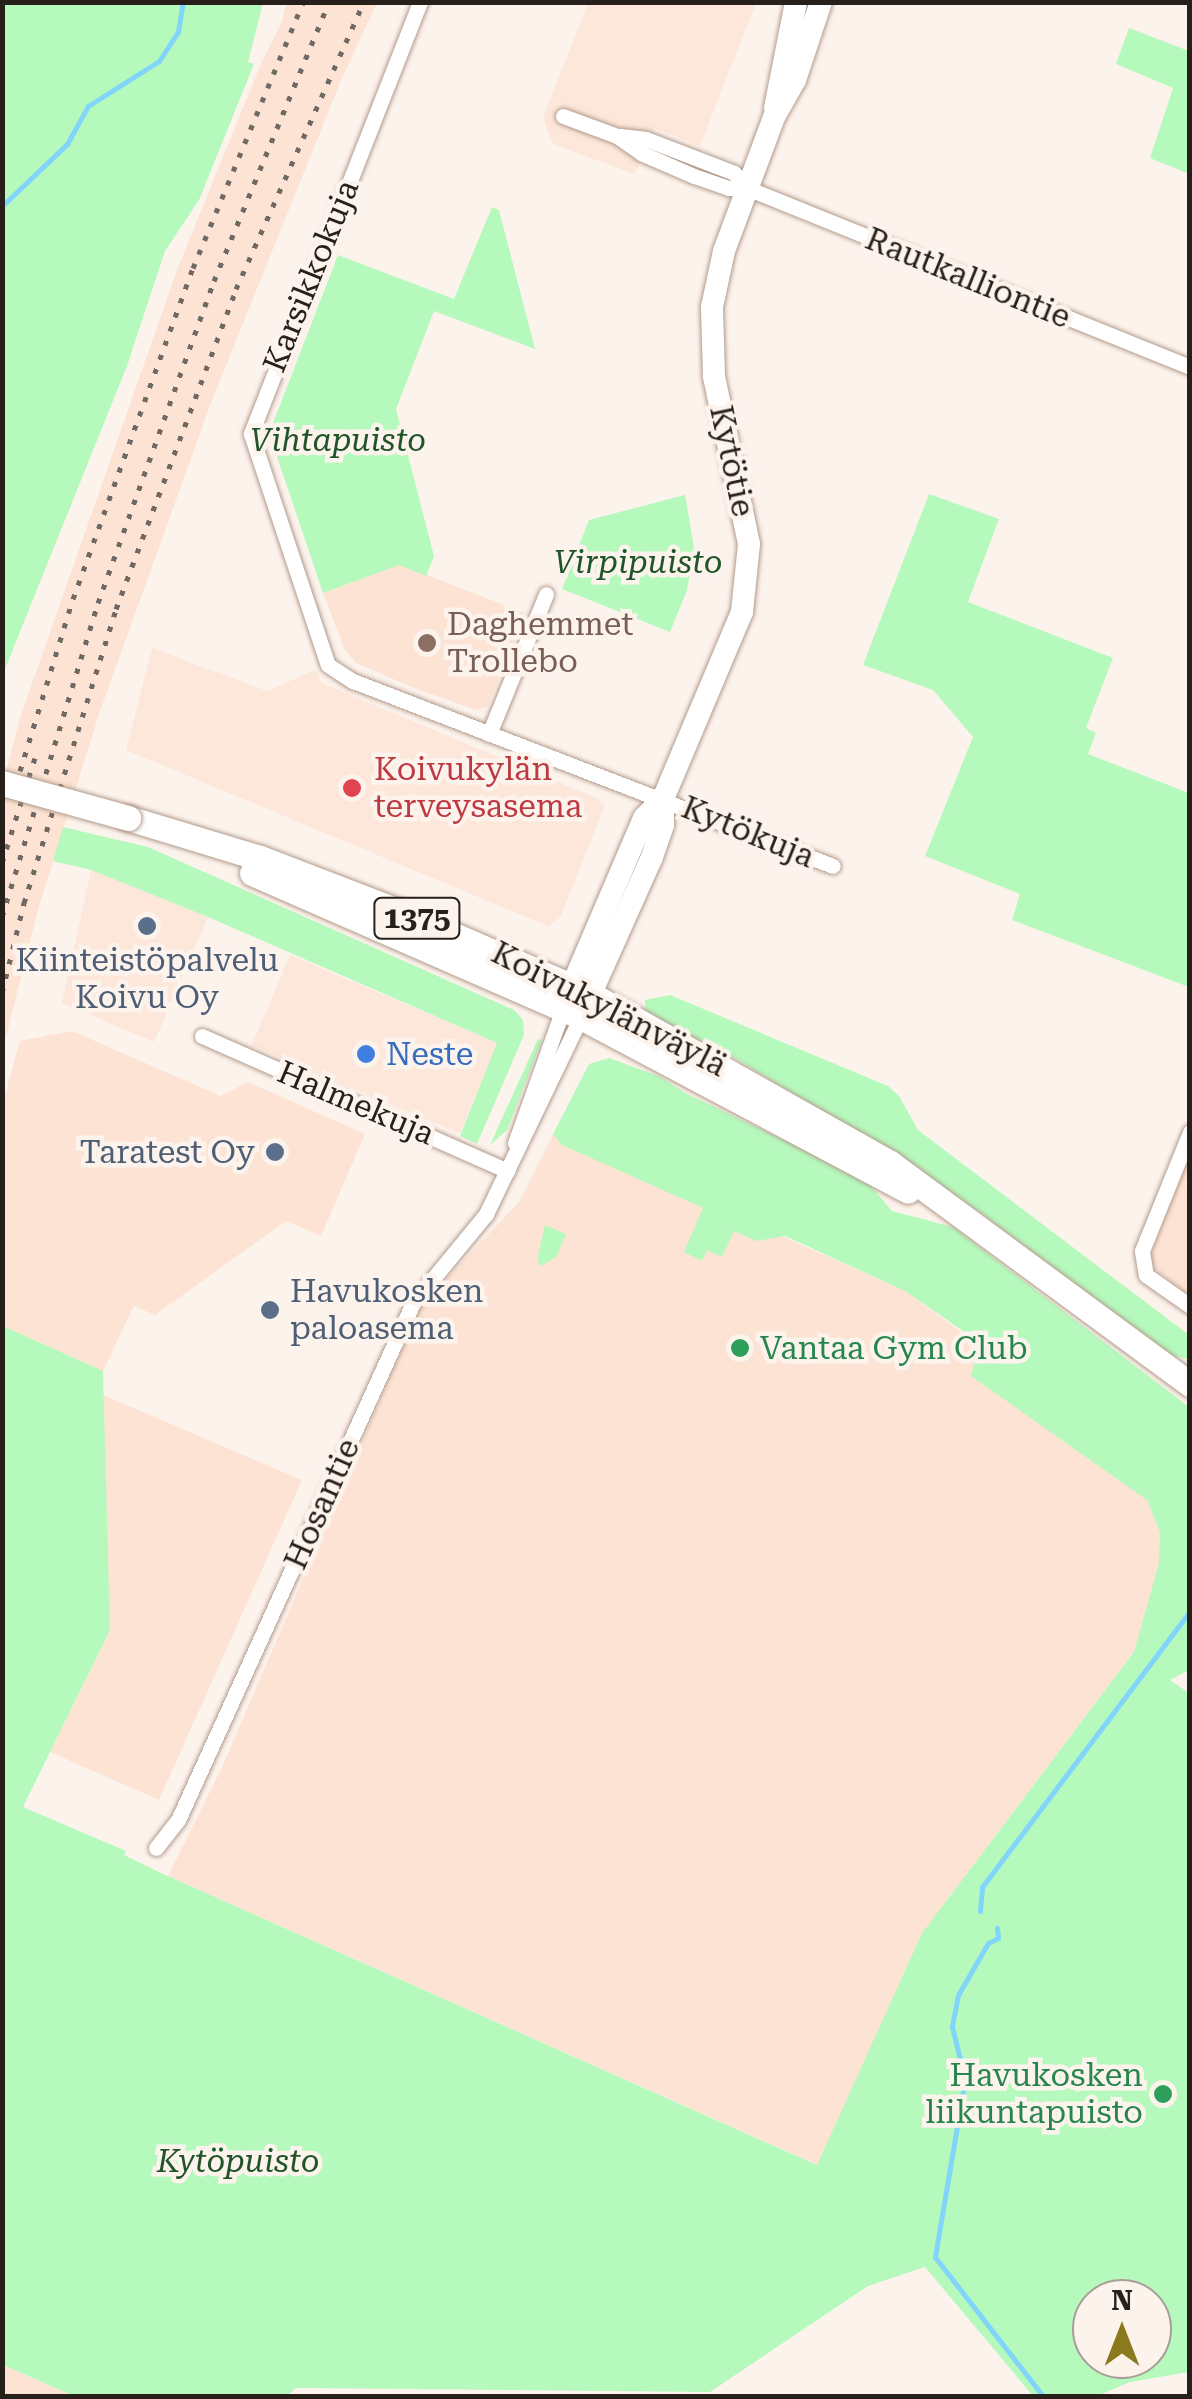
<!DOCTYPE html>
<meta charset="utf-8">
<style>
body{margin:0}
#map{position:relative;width:1192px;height:2399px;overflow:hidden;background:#fdf3ed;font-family:"Roboto Serif",serif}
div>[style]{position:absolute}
.commercial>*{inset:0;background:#fde6da;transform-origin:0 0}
.built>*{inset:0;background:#fde3d3}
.green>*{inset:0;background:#b6f9bd}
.stream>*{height:5px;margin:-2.5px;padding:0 2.5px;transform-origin:2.5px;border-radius:2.5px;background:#82d5fa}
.roads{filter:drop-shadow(0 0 2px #b29b8c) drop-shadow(0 0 2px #b29b8c)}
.street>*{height:15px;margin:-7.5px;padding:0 7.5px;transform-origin:7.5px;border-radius:7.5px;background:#fff}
.secondary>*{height:22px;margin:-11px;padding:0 11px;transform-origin:11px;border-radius:11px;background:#fff}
.primary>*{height:25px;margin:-12.5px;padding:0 12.5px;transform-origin:12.5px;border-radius:12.5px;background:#fff}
.rail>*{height:5px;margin-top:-2.5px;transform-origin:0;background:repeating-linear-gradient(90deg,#706862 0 5px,transparent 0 15px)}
.bridges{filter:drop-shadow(0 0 2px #b29b8c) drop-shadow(0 0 2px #b29b8c)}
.primary-bridge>*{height:25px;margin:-12.5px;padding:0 12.5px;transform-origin:12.5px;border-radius:12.5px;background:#fff}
.dots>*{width:28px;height:28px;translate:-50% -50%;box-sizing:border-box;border:5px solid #fdf3ed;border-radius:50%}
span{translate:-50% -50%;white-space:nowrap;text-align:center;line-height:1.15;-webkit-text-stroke:9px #fdf3ed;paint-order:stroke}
.shield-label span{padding:2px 8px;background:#fdf3ed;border:2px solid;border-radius:8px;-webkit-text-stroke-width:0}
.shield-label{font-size:30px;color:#271f19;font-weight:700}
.street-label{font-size:32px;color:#271f19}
.park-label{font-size:32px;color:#205429;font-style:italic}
.education-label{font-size:32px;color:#785e54}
.left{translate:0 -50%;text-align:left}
.health-label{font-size:32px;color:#be3a42}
.service-label{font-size:32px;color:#4e5e75}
.right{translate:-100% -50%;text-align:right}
.shop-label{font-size:32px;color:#366cbe}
.leisure-label{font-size:32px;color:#27864d}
.frame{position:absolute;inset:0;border:5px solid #271f19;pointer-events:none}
.north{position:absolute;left:1072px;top:2279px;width:100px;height:100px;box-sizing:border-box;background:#fdf3ed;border:2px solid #a79e98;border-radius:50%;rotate:0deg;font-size:28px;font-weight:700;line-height:40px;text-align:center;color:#271f19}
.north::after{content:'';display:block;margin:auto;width:35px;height:45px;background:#8c781d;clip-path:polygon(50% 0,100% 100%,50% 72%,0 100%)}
</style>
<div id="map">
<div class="commercial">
<i style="clip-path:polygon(588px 3px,756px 3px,700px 146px,654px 128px,635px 174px,552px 144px,543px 117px)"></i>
<i style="clip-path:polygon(152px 648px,267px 691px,315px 670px,322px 683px,596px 798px,605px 805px,561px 916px,548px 926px,126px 750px)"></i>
<i style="clip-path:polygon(91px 870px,208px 917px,154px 1042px,62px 1003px)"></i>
<i style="left:290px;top:955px;width:226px;height:98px;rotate:23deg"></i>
</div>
<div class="built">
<i style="clip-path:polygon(286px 3px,377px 3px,342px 78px,211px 403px,99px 714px,38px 910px,3px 1049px,3px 783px,21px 715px,177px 270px,260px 66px,282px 22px)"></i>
<i style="clip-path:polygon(399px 564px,525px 613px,488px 706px,476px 710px,414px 688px,356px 663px,345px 650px,323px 593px)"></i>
<i style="clip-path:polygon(72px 1031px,221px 1096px,248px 1082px,365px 1134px,321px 1236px,286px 1221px,155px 1315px,134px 1306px,103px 1371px,3px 1326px,3px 1102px,20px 1041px)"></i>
<i style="clip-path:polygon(553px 1134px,905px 1291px,1189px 1498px,1134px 1652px,922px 1933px,818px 2165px,168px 1876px,222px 1767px,421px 1306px,519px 1202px)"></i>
<i style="clip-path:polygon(1189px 1156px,1189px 1295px,1148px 1263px)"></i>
<i style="clip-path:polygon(101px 1394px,302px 1480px,159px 1800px,50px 1752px,110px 1630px)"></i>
<i style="clip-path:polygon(3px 2365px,74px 2396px,3px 2396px)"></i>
</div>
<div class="green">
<i style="clip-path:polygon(2px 3px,263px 3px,248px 62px,254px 64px,199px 200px,165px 251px,127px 366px,3px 674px)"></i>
<i style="clip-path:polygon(1129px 28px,1189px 51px,1189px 174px,1150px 158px,1173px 88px,1116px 64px)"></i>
<i style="clip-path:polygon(492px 207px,499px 210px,535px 349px,434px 311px,396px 409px,434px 556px,426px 576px,399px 565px,323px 593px,271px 439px,273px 423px,338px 255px,454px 299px)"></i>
<i style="clip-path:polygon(929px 494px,999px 519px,968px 602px,1113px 658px,1086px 728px,1096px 733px,1088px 754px,1189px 793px,1189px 987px,1012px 920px,1020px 894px,925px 856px,973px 737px,933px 690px,863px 665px)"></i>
<i style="clip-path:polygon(685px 495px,695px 553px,686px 593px,670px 632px,562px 589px,589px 520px)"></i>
<i style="clip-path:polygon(63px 827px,148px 847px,514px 1010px,523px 1020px,524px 1035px,477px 1144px,460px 1136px,497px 1043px,208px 917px,91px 870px,53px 861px)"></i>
<i style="clip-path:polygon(670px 995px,888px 1086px,899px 1096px,918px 1130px,1189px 1335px,1189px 1359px,1169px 1355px,977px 1210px,864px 1137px,738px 1060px,645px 1012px,645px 1000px)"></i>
<i style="clip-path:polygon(538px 1039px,542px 1040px,507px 1130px,490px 1145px)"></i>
<i style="clip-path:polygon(evenodd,609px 1058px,661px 1077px,685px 1093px,853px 1173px,871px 1186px,892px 1211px,953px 1227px,1189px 1407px,1189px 1670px,1170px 1680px,1190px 1694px,1189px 2372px,1130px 2382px,1097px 2396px,1033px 2396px,925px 2267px,868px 2286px,710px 2392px,296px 2388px,287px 2396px,74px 2396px,3px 2365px,3px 1326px,103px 1371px,110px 1630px,23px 1807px,126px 1851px,124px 1855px,161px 1873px,817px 2165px,922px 1933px,1134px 1652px,1159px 1563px,1160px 1532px,1147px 1500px,971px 1376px,976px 1356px,986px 1347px,905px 1291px,785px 1236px,756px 1241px,734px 1231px,722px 1257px,707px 1250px,702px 1261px,684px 1252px,703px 1208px,562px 1145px,553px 1134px,589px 1064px,609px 1058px,1092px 2299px,1152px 2299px,1152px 2359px,1092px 2359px,1092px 2299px)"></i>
<i style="clip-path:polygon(545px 1225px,566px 1234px,556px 1257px,541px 1266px,537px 1260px)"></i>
</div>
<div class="stream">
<i style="left:2px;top:206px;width:90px;rotate:-43.6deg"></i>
<i style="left:67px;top:144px;width:43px;rotate:-61.1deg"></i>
<i style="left:88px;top:106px;width:84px;rotate:-32.4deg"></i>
<i style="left:159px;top:61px;width:35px;rotate:-57deg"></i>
<i style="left:178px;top:32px;width:30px;rotate:-81deg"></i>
<i style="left:980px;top:1911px;width:24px;rotate:-85deg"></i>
<i style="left:982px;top:1887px;width:346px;rotate:-53deg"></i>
<i style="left:997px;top:1928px;width:10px;rotate:84deg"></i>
<i style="left:998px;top:1938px;width:11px;rotate:153deg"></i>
<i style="left:988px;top:1943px;width:60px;rotate:120deg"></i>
<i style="left:958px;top:1995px;width:33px;rotate:101deg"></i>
<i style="left:952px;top:2027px;width:54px;rotate:76deg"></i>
<i style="left:965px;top:2079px;width:181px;rotate:99.6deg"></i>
<i style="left:935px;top:2257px;width:176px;rotate:52.2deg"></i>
</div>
<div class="roads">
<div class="street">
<i style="left:420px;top:2px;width:464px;rotate:111.4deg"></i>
<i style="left:251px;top:434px;width:243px;rotate:71.6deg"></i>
<i style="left:328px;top:665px;width:30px;rotate:33deg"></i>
<i style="left:353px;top:681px;width:514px;rotate:21.08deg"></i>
<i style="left:563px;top:116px;width:58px;rotate:20.3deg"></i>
<i style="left:617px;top:136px;width:29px;rotate:35deg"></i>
<i style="left:641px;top:153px;width:58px;rotate:23.5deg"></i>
<i style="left:694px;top:176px;width:36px;rotate:19deg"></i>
<i style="left:728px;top:188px;width:19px"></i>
<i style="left:747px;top:188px;width:478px;rotate:22deg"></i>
<i style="left:621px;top:136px;width:25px;rotate:7deg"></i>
<i style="left:646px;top:139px;width:94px;rotate:21.1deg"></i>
<i style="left:734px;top:173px;width:20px;rotate:49deg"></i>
<i style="left:489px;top:734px;width:151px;rotate:-67.8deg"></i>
<i style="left:202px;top:1036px;width:334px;rotate:23.8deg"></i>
<i style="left:1190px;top:1132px;width:128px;rotate:112deg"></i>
<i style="left:1142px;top:1251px;width:24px;rotate:81deg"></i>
<i style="left:1146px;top:1275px;width:54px;rotate:35.2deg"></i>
<i style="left:515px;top:1143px;width:142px;rotate:-70.3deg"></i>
<i style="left:156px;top:1848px;width:36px;rotate:-52deg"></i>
<i style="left:178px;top:1820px;width:568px;rotate:-65.56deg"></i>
<i style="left:413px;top:1303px;width:115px;rotate:-50.6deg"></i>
<i style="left:486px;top:1214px;width:219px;rotate:-64.3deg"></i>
</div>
<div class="secondary">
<i style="left:775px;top:108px;width:108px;rotate:-78.8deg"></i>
<i style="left:566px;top:1000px;width:198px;rotate:-66.8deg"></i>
<i style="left:644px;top:818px;width:27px;rotate:-45deg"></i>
<i style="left:663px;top:799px;width:203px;rotate:-67.1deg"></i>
<i style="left:742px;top:612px;width:68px;rotate:-84.1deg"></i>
<i style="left:749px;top:544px;width:172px;rotate:-101.8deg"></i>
<i style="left:714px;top:376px;width:69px;rotate:-91.7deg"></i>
<i style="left:712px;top:307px;width:57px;rotate:-77.9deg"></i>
<i style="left:724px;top:251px;width:143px;rotate:-69.5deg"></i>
<i style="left:774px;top:117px;width:43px;rotate:-60.4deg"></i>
<i style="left:795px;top:80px;width:82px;rotate:-71.6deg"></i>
<i style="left:584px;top:1009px;width:167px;rotate:-65.9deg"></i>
<i style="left:652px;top:857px;width:34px;rotate:-71deg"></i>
<i style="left:663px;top:825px;width:26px;rotate:-90deg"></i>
</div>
<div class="primary">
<i style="left:128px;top:818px;width:138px;rotate:16.9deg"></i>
<i style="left:260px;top:858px;width:151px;rotate:21deg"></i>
<i style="left:401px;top:912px;width:206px;rotate:23.5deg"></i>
<i style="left:590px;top:994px;width:344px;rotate:29.4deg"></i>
<i style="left:890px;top:1163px;width:373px;rotate:36.4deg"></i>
<i style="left:252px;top:873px;width:359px;rotate:23.6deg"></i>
<i style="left:581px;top:1017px;width:370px;rotate:28deg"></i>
</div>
</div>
<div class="rail">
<i style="left:20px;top:771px;width:180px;rotate:-72.9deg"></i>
<i style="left:73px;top:599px;width:352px;rotate:-70.1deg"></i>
<i style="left:193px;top:268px;width:288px;rotate:-67.5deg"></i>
<i style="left:2px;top:863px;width:110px;rotate:-72.6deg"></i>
<i style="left:2px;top:917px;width:328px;rotate:-73deg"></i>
<i style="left:98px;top:603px;width:342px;rotate:-70.2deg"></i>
<i style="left:214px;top:281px;width:302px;rotate:-67.6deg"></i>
<i style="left:2px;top:993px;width:93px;rotate:-76.3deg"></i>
<i style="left:24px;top:903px;width:308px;rotate:-72.6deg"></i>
<i style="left:116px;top:609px;width:342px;rotate:-69.4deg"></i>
<i style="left:236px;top:289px;width:314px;rotate:-66deg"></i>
</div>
<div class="bridges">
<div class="primary-bridge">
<i style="left:2px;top:783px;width:131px;rotate:15.5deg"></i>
</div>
</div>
<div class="dots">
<i style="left:427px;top:643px;background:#8d6e63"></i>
<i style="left:352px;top:788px;background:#e0444e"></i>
<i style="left:147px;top:926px;background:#5c6f8a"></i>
<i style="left:366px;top:1054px;background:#3f7fe0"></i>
<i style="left:275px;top:1152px;background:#5c6f8a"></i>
<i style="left:270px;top:1310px;background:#5c6f8a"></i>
<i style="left:740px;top:1348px;background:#2e9e5b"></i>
<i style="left:1163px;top:2094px;background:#2e9e5b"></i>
</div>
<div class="shield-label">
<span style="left:417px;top:918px">1375</span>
</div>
<div class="street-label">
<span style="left:311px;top:276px;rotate:-68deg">Karsikkokuja</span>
<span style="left:968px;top:278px;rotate:22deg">Rautkalliontie</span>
<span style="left:732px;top:461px;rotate:78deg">Kytötie</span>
<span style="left:748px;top:832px;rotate:22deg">Kytökuja</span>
<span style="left:609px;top:1009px;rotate:27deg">Koivukylänväylä</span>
<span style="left:356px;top:1103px;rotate:23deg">Halmekuja</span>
<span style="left:322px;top:1504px;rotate:-66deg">Hosantie</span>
</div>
<div class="park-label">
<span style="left:338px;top:440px">Vihtapuisto</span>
<span style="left:638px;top:562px">Virpipuisto</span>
<span style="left:238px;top:2161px">Kytöpuisto</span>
</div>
<div class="education-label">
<span class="left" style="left:447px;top:643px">Daghemmet<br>Trollebo</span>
</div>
<div class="health-label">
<span class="left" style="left:374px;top:788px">Koivukylän<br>terveysasema</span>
</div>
<div class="service-label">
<span style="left:147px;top:979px">Kiinteistöpalvelu<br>Koivu Oy</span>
<span class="right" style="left:255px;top:1152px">Taratest Oy</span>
<span class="left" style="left:290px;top:1310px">Havukosken<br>paloasema</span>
</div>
<div class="shop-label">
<span class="left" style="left:386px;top:1054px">Neste</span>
</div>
<div class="leisure-label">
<span class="left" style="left:760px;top:1348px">Vantaa Gym Club</span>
<span class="right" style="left:1143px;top:2094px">Havukosken<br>liikuntapuisto</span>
</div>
<div class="frame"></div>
<div class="north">N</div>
</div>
